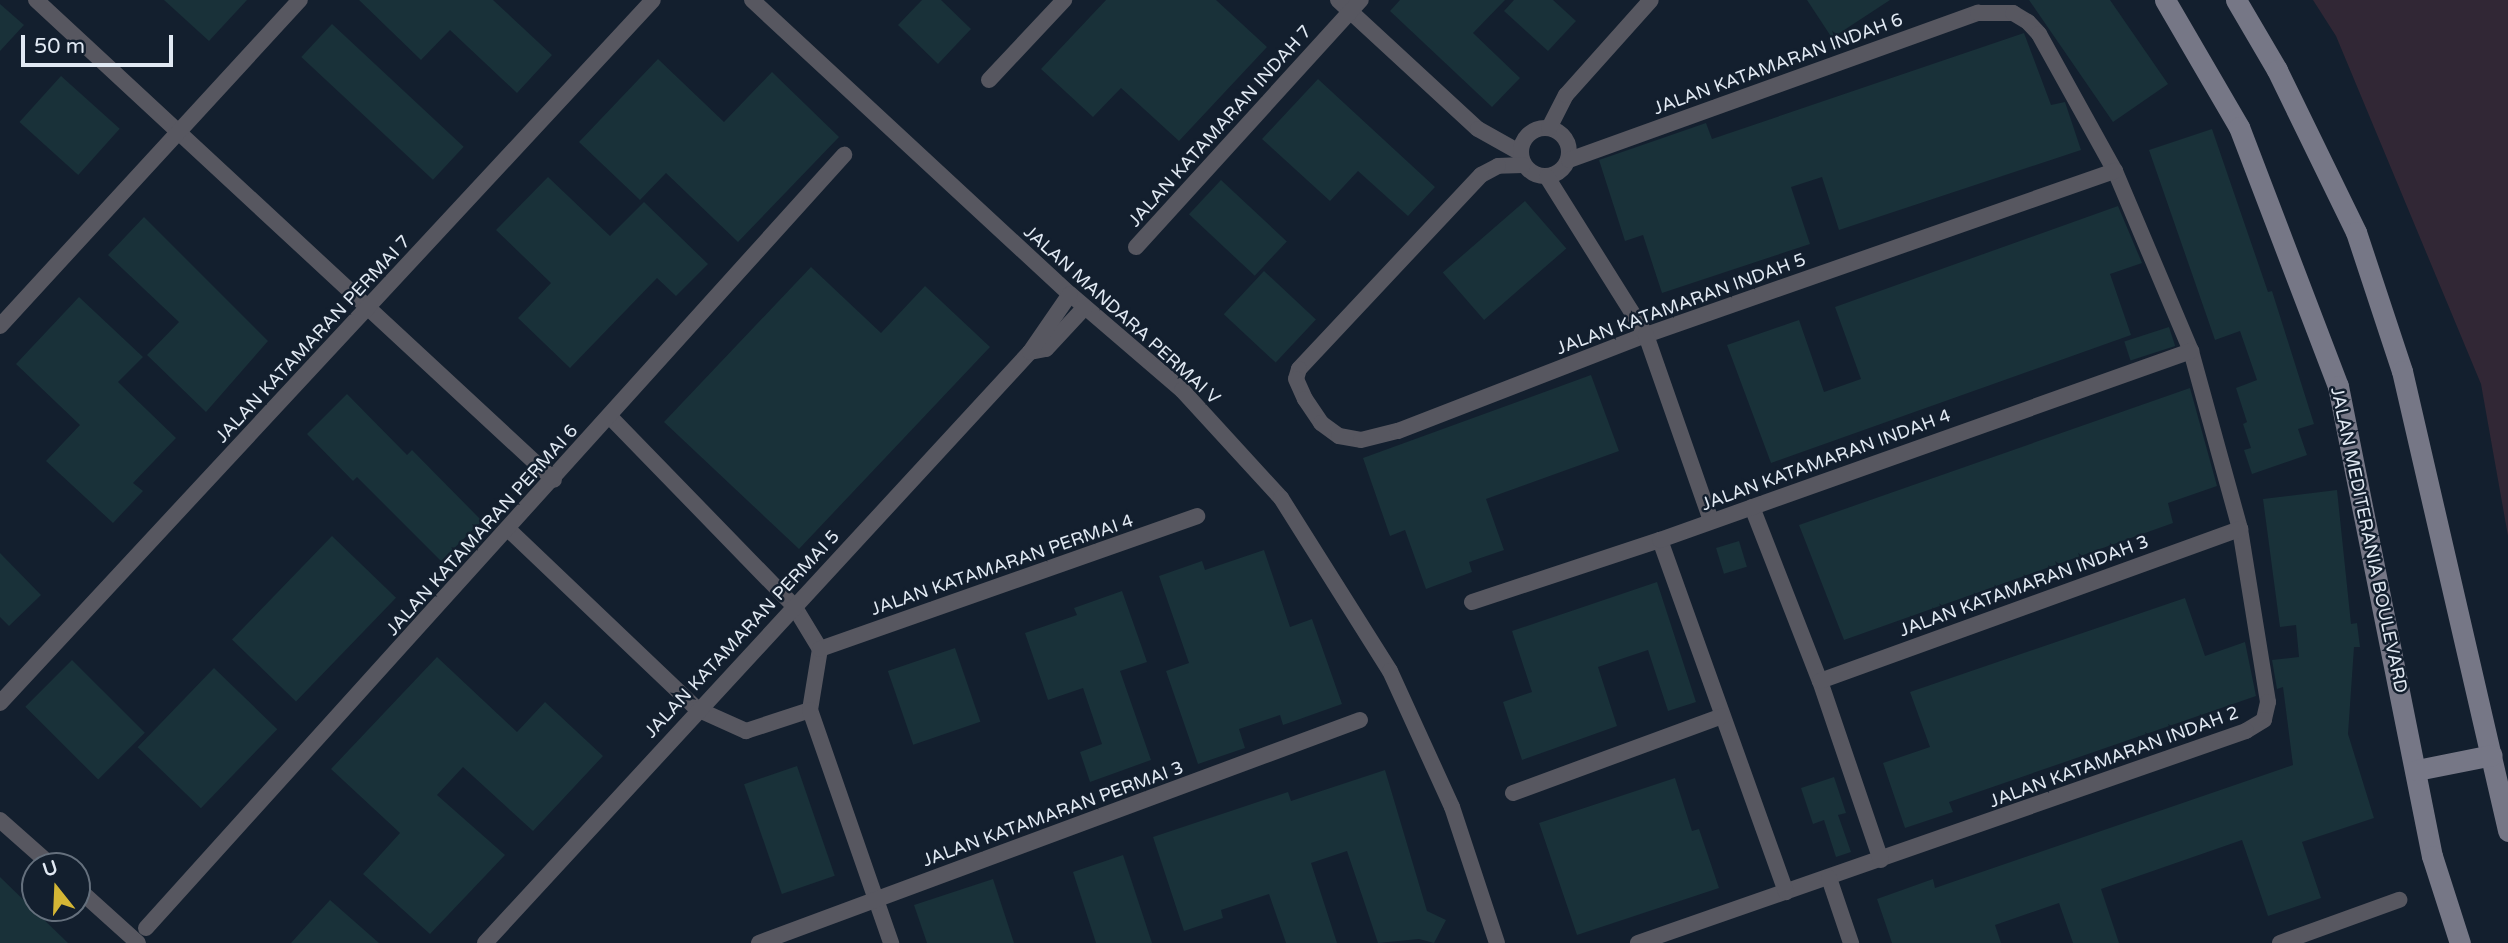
<!DOCTYPE html>
<style>
body{margin:0}
#map{position:relative;width:2508px;height:943px;overflow:hidden;background:#131f2e;font-family:"Varela Round",sans-serif}
div>[style]{position:absolute}
.green>*{inset:0;background:#312735}
.building>*{inset:0;background:#193139;transform-origin:0 0}
.street>*{height:16px;margin:-8px;padding:0 8px;transform-origin:8px;border-radius:8px;background:#575760}
.street>.ring{margin:-8px;padding:0;box-sizing:content-box;background:none;border:16px solid #575760;border-radius:50%}
.secondary>*{height:21px;margin:-10.5px;padding:0 10.5px;transform-origin:10.5px;border-radius:10.5px;background:#767786}
span{translate:-50% -50%;white-space:nowrap;text-align:center;line-height:1.15;-webkit-text-stroke:5px #131f2e;paint-order:stroke}
.street-label{font-size:18px;color:#e1e9f3}
.north{position:absolute;left:21px;top:852px;width:70px;height:70px;box-sizing:border-box;background:#131f2e;border:2px solid #65707d;border-radius:50%;rotate:342deg;font-size:19px;font-weight:700;line-height:28px;text-align:center;color:#e1e9f3}
.north::after{content:'';display:block;margin:auto;width:24px;height:32px;background:#d4b635;clip-path:polygon(50% 0,100% 100%,50% 72%,0 100%)}
.scale{position:absolute;left:21px;top:35px;width:152px;height:32px;box-sizing:border-box;border:4px solid #e1e9f3;border-top:0;padding-left:9px;font-size:21px;line-height:24px;white-space:nowrap;color:#e1e9f3;-webkit-text-stroke:5px #131f2e;paint-order:stroke}
</style>
<div id="map">
<div class="green">
<i style="clip-path:polygon(2313px 0,2508px 0,2508px 536px,2481px 384px,2336px 36px)"></i>
</div>
<div class="building">
<i style="clip-path:polygon(164px 0,247px 0,209px 41px)"></i>
<i style="clip-path:polygon(359px 0,493px 0,552px 55px,517px 93px,450px 30px,421px 60px)"></i>
<i style="clip-path:polygon(922px 0,941px 0,971px 29px,938px 64px,898px 25px)"></i>
<i style="clip-path:polygon(1106px 0,1216px 0,1267px 47px,1179px 141px,1121px 88px,1093px 117px,1041px 69px)"></i>
<i style="clip-path:polygon(1400px 0,1505px 0,1473px 33px,1520px 78px,1492px 107px,1390px 11px)"></i>
<i style="clip-path:polygon(1514px 0,1553px 0,1576px 21px,1548px 51px,1504px 11px)"></i>
<i style="clip-path:polygon(1807px 0,1890px 0,1832px 38px)"></i>
<i style="clip-path:polygon(2029px 0,2110px 0,2168px 84px,2113px 122px)"></i>
<i style="clip-path:polygon(0 4px,24px 25px,0 51px)"></i>
<i style="left:332px;top:24px;width:180px;height:45px;rotate:43deg"></i>
<i style="clip-path:polygon(2024px 33px,2051px 105px,2065px 102px,2081px 150px,1839px 230px,1822px 177px,1791px 187px,1810px 244px,1662px 293px,1643px 235px,1625px 241px,1599px 160px,1706px 123px,1712px 139px)"></i>
<i style="clip-path:polygon(658px 59px,724px 122px,772px 72px,839px 137px,738px 242px,666px 173px,640px 200px,579px 142px)"></i>
<i style="left:61px;top:76px;width:79px;height:62px;rotate:42deg"></i>
<i style="clip-path:polygon(1318px 79px,1435px 187px,1408px 216px,1358px 171px,1330px 201px,1262px 139px)"></i>
<i style="clip-path:polygon(2212px 129px,2268px 292px,2272px 291px,2314px 424px,2298px 429px,2307px 455px,2252px 474px,2244px 450px,2251px 448px,2243px 424px,2247px 422px,2236px 388px,2257px 380px,2240px 331px,2215px 340px,2149px 150px)"></i>
<i style="clip-path:polygon(548px 177px,610px 236px,644px 202px,708px 264px,676px 296px,657px 278px,570px 368px,518px 318px,551px 283px,496px 230px)"></i>
<i style="left:1221px;top:180px;width:90px;height:47px;rotate:43deg"></i>
<i style="left:1525px;top:201px;width:63px;height:109px;rotate:49deg"></i>
<i style="clip-path:polygon(2118px 206px,2142px 263px,2110px 274px,2131px 335px,1771px 463px,1727px 345px,1799px 320px,1824px 392px,1861px 379px,1835px 307px)"></i>
<i style="clip-path:polygon(144px 217px,268px 341px,206px 412px,147px 355px,179px 322px,108px 255px)"></i>
<i style="clip-path:polygon(811px 267px,881px 333px,925px 286px,990px 347px,799px 549px,664px 422px)"></i>
<i style="left:1264px;top:271px;width:71px;height:59px;rotate:43deg"></i>
<i style="clip-path:polygon(79px 297px,143px 357px,118px 382px,176px 438px,133px 483px,143px 491px,113px 523px,46px 461px,80px 425px,16px 364px)"></i>
<i style="left:2169px;top:327px;width:20px;height:47px;rotate:72deg"></i>
<i style="clip-path:polygon(1591px 375px,1619px 451px,1486px 499px,1504px 550px,1469px 562px,1472px 572px,1426px 589px,1405px 530px,1390px 536px,1363px 458px)"></i>
<i style="clip-path:polygon(2190px 388px,2217px 486px,2168px 503px,2173px 523px,1844px 640px,1799px 525px)"></i>
<i style="clip-path:polygon(347px 394px,407px 455px,412px 450px,482px 521px,441px 561px,357px 477px,353px 481px,307px 434px)"></i>
<i style="clip-path:polygon(2337px 490px,2351px 624px,2357px 623px,2360px 647px,2354px 647px,2348px 734px,2374px 818px,2302px 842px,2321px 898px,2268px 916px,2242px 840px,2101px 889px,2119px 943px,2073px 943px,2059px 903px,1995px 925px,2001px 943px,1892px 943px,1877px 899px,1933px 879px,1935px 888px,2293px 765px,2283px 687px,2277px 689px,2272px 660px,2299px 657px,2296px 625px,2280px 627px,2263px 499px)"></i>
<i style="left:332px;top:536px;width:89px;height:144px;rotate:44deg"></i>
<i style="left:1739px;top:541px;width:27px;height:24px;rotate:73deg"></i>
<i style="clip-path:polygon(1264px 550px,1290px 627px,1312px 619px,1342px 704px,1283px 725px,1280px 715px,1239px 729px,1245px 748px,1198px 764px,1166px 671px,1189px 663px,1159px 576px,1202px 561px,1205px 570px)"></i>
<i style="clip-path:polygon(0 553px,41px 595px,9px 626px,0 617px)"></i>
<i style="clip-path:polygon(1657px 582px,1696px 702px,1668px 711px,1648px 650px,1624px 658px,1598px 667px,1617px 726px,1522px 760px,1503px 702px,1532px 692px,1512px 631px)"></i>
<i style="clip-path:polygon(1122px 591px,1147px 662px,1120px 671px,1151px 760px,1090px 782px,1080px 752px,1102px 744px,1083px 688px,1048px 700px,1025px 633px,1077px 615px,1074px 608px)"></i>
<i style="clip-path:polygon(2185px 598px,2205px 656px,2245px 642px,2256px 696px,1949px 802px,1953px 812px,1905px 828px,1883px 763px,1930px 747px,1910px 692px)"></i>
<i style="left:955px;top:648px;width:78px;height:71px;rotate:71deg"></i>
<i style="clip-path:polygon(437px 657px,517px 732px,545px 702px,603px 756px,533px 831px,463px 767px,437px 795px,505px 855px,430px 934px,363px 874px,400px 833px,331px 769px)"></i>
<i style="left:72px;top:660px;width:103px;height:66px;rotate:45deg"></i>
<i style="left:214px;top:668px;width:88px;height:110px;rotate:44deg"></i>
<i style="left:797px;top:766px;width:116px;height:56px;rotate:71deg"></i>
<i style="clip-path:polygon(1385px 770px,1427px 911px,1446px 920px,1434px 943px,1419px 939px,1378px 943px,1347px 851px,1311px 863px,1337px 943px,1286px 943px,1269px 894px,1221px 910px,1223px 918px,1184px 931px,1153px 837px,1288px 792px,1291px 801px)"></i>
<i style="clip-path:polygon(1834px 777px,1846px 813px,1838px 815px,1851px 852px,1836px 857px,1824px 820px,1813px 824px,1801px 788px)"></i>
<i style="clip-path:polygon(1675px 778px,1692px 831px,1699px 829px,1719px 888px,1577px 935px,1539px 823px)"></i>
<i style="clip-path:polygon(1123px 855px,1152px 943px,1096px 943px,1073px 872px)"></i>
<i style="clip-path:polygon(0 877px,68px 943px,0 943px)"></i>
<i style="clip-path:polygon(993px 879px,1014px 943px,927px 943px,914px 905px)"></i>
<i style="clip-path:polygon(330px 900px,379px 943px,291px 943px)"></i>
</div>
<div class="street">
<i style="left:36px;top:0;width:706px;rotate:42.82deg"></i>
<i style="left:752px;top:0;width:433px;rotate:42.8deg"></i>
<i style="left:1070px;top:294px;width:148px;rotate:40.6deg"></i>
<i style="left:1182px;top:390px;width:147px;rotate:47.5deg"></i>
<i style="left:1281px;top:498px;width:204px;rotate:57.8deg"></i>
<i style="left:1390px;top:671px;width:149px;rotate:65.5deg"></i>
<i style="left:1452px;top:807px;width:143px;rotate:71.7deg"></i>
<i style="left:1338px;top:0;width:190px;rotate:42.7deg"></i>
<i style="left:1478px;top:129px;width:47px;rotate:29.3deg"></i>
<i style="left:989px;top:80px;width:110px;rotate:-46.8deg"></i>
<i class="ring" style="left:1521px;top:128px;width:32px;height:32px"></i>
<i style="left:1549px;top:128px;width:37px;rotate:-63deg"></i>
<i style="left:1566px;top:95px;width:127px;rotate:-48.2deg"></i>
<i style="left:1569px;top:160px;width:435px;rotate:-19.8deg"></i>
<i style="left:1978px;top:13px;width:35px"></i>
<i style="left:2013px;top:13px;width:17px;rotate:31deg"></i>
<i style="left:2028px;top:22px;width:16px;rotate:47deg"></i>
<i style="left:2039px;top:34px;width:157px;rotate:61deg"></i>
<i style="left:2115px;top:171px;width:195px;rotate:67.1deg"></i>
<i style="left:2191px;top:351px;width:185px;rotate:74.6deg"></i>
<i style="left:2240px;top:529px;width:175px;rotate:80.8deg"></i>
<i style="left:2268px;top:702px;width:18px;rotate:103deg"></i>
<i style="left:2264px;top:720px;width:21px;rotate:149deg"></i>
<i style="left:2246px;top:731px;width:644px;rotate:160.78deg"></i>
<i style="left:1523px;top:165px;width:25px;rotate:178deg"></i>
<i style="left:1498px;top:166px;width:19px;rotate:152deg"></i>
<i style="left:1481px;top:175px;width:266px;rotate:133.2deg"></i>
<i style="left:1299px;top:369px;width:10px;rotate:107deg"></i>
<i style="left:1296px;top:379px;width:22px;rotate:66deg"></i>
<i style="left:1305px;top:399px;width:29px;rotate:56deg"></i>
<i style="left:1321px;top:423px;width:22px;rotate:36deg"></i>
<i style="left:1339px;top:436px;width:22px;rotate:10deg"></i>
<i style="left:1361px;top:440px;width:38px;rotate:-14deg"></i>
<i style="left:1398px;top:431px;width:266px;rotate:-21.2deg"></i>
<i style="left:1646px;top:335px;width:497px;rotate:-19.3deg"></i>
<i style="left:1547px;top:177px;width:186px;rotate:57.9deg"></i>
<i style="left:1646px;top:335px;width:197px;rotate:70.7deg"></i>
<i style="left:1136px;top:247px;width:334px;rotate:-47.7deg"></i>
<i style="left:0;top:326px;width:443px;rotate:-47.4deg"></i>
<i style="left:1030px;top:352px;width:16px;rotate:-11deg"></i>
<i style="left:1046px;top:349px;width:57px;rotate:-47.1deg"></i>
<i style="left:1752px;top:507px;width:187px;rotate:68.7deg"></i>
<i style="left:1820px;top:681px;width:189px;rotate:71.2deg"></i>
<i style="left:509px;top:530px;width:260px;rotate:43.6deg"></i>
<i style="left:697px;top:709px;width:54px;rotate:24.2deg"></i>
<i style="left:746px;top:731px;width:67px;rotate:-18.2deg"></i>
<i style="left:810px;top:710px;width:62px;rotate:-80.7deg"></i>
<i style="left:820px;top:649px;width:50px;rotate:-121.2deg"></i>
<i style="left:794px;top:606px;width:262px;rotate:-134.2deg"></i>
<i style="left:1660px;top:540px;width:374px;rotate:70.3deg"></i>
<i style="left:1472px;top:602px;width:198px;rotate:-18.3deg"></i>
<i style="left:1660px;top:540px;width:564px;rotate:-19.59deg"></i>
<i style="left:820px;top:649px;width:400px;rotate:-19.4deg"></i>
<i style="left:1820px;top:681px;width:447px;rotate:-19.9deg"></i>
<i style="left:0;top:703px;width:959px;rotate:-47.11deg"></i>
<i style="left:810px;top:710px;width:247px;rotate:70.8deg"></i>
<i style="left:1513px;top:793px;width:223px;rotate:-20.2deg"></i>
<i style="left:0;top:820px;width:69px;rotate:41.5deg"></i>
<i style="left:1829px;top:878px;width:69px;rotate:71.3deg"></i>
<i style="left:77px;top:888px;width:82px;rotate:42deg"></i>
<i style="left:146px;top:928px;width:1042px;rotate:-47.92deg"></i>
<i style="left:485px;top:943px;width:804px;rotate:-47.32deg"></i>
<i style="left:1030px;top:352px;width:70px;rotate:-55.4deg"></i>
<i style="left:759px;top:943px;width:641px;rotate:-20.36deg"></i>
<i style="left:2280px;top:943px;width:127px;rotate:-19.9deg"></i>
</div>
<div class="secondary">
<i style="left:2165px;top:0;width:147px;rotate:59.8deg"></i>
<i style="left:2239px;top:127px;width:277px;rotate:69.1deg"></i>
<i style="left:2338px;top:386px;width:479px;rotate:78.7deg"></i>
<i style="left:2432px;top:856px;width:91px;rotate:72.2deg"></i>
<i style="left:2236px;top:0;width:81px;rotate:59.6deg"></i>
<i style="left:2277px;top:70px;width:180px;rotate:64deg"></i>
<i style="left:2356px;top:232px;width:146px;rotate:71.7deg"></i>
<i style="left:2402px;top:371px;width:472px;rotate:77deg"></i>
<i style="left:2417px;top:770px;width:76px;rotate:-11.3deg"></i>
</div>
<div class="street-label">
<span style="left:1778px;top:64px;rotate:-20deg">JALAN KATAMARAN INDAH 6</span>
<span style="left:1220px;top:126px;rotate:-48deg">JALAN KATAMARAN INDAH 7</span>
<span style="left:1681px;top:304px;rotate:-20deg">JALAN KATAMARAN INDAH 5</span>
<span style="left:1122px;top:315px;rotate:42deg">JALAN MANDARA PERMAI V</span>
<span style="left:313px;top:339px;rotate:-47deg">JALAN KATAMARAN PERMAI 7</span>
<span style="left:1826px;top:460px;rotate:-20deg">JALAN KATAMARAN INDAH 4</span>
<span style="left:482px;top:530px;rotate:-48deg">JALAN KATAMARAN PERMAI 6</span>
<span style="left:2369px;top:540px;rotate:78deg">JALAN MEDITERANIA BOULEVARD</span>
<span style="left:1002px;top:565px;rotate:-19deg">JALAN KATAMARAN PERMAI 4</span>
<span style="left:2024px;top:586px;rotate:-20deg">JALAN KATAMARAN INDAH 3</span>
<span style="left:742px;top:634px;rotate:-47deg">JALAN KATAMARAN PERMAI 5</span>
<span style="left:2114px;top:757px;rotate:-20deg">JALAN KATAMARAN INDAH 2</span>
<span style="left:1053px;top:814px;rotate:-20deg">JALAN KATAMARAN PERMAI 3</span>
</div>
<div class="north">U</div>
<div class="scale">50 m</div>
</div>
